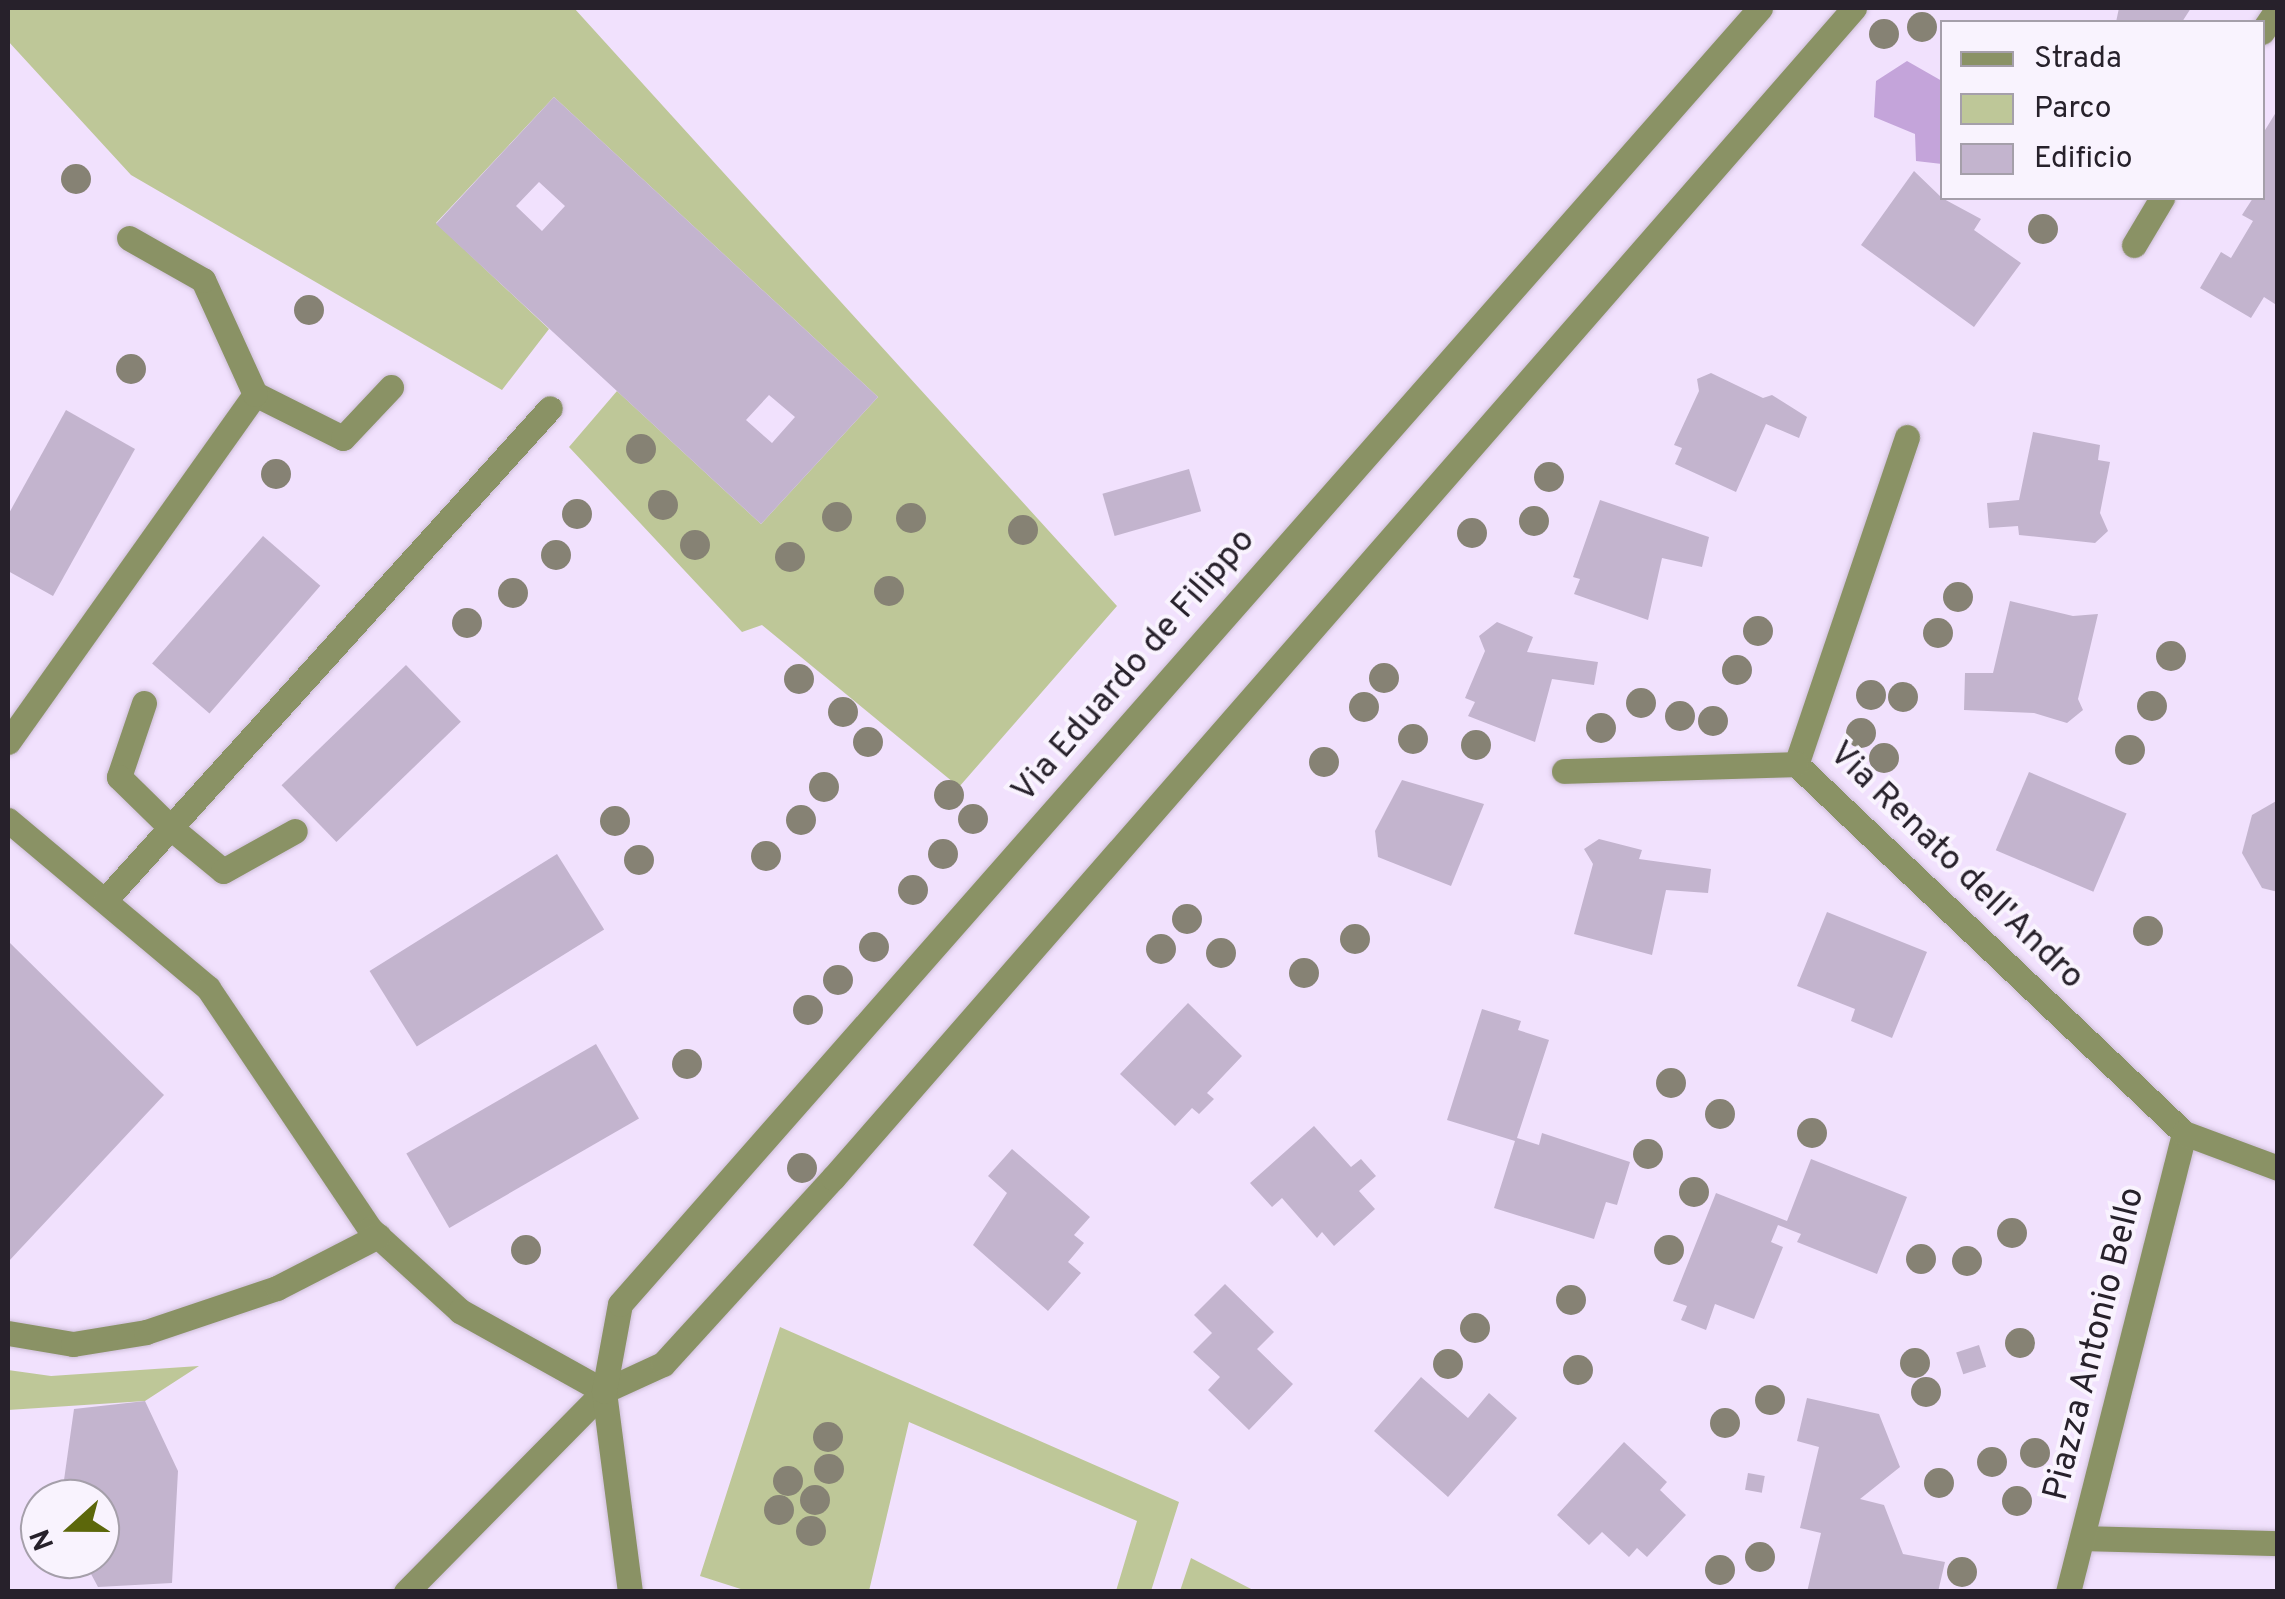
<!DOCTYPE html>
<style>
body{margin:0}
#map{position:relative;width:2285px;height:1599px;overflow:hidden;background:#f1e1fd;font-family:Overpass,sans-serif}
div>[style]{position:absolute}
.green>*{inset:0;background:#bec798}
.water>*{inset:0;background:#c4a4da}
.building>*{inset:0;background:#c3b4ce;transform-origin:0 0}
.roads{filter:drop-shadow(0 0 2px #cdbed7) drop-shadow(0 0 2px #cdbed7)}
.street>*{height:25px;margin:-12.5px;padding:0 12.5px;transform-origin:12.5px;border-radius:12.5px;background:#8a9265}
.trees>*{width:30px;height:30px;margin:-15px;border-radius:50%;background:#868274}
span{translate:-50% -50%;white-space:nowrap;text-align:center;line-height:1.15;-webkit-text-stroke:8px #f9f3fe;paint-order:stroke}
.street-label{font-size:35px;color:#27212b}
.frame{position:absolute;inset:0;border:10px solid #27212b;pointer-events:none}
.legend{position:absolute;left:1940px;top:20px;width:325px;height:180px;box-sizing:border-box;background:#f9f3fe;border:2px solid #a59faa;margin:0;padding:12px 18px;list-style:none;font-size:30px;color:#27212b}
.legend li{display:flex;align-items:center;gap:20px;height:50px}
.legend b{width:50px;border:2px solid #a59faa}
.north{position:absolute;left:20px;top:1479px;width:100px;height:100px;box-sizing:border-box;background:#f9f3fe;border:2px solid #a59faa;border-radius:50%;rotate:249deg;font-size:28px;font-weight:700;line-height:40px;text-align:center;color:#27212b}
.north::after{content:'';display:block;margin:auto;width:35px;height:45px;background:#5c670b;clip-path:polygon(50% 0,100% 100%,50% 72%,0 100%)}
</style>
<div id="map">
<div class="green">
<i style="clip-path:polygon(8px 8px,574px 8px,1117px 606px,959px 787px,762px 625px,742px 632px,569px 447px,617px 391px,761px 524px,878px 397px,554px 97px,436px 223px,549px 329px,502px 390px,131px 175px,8px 41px)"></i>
<i style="clip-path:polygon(780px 1327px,1179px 1502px,1151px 1591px,1116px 1591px,1137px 1521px,909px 1422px,869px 1591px,747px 1591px,700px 1576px)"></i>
<i style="clip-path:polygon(199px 1366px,145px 1401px,8px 1410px,8px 1370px,51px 1376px)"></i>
<i style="clip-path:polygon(1191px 1558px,1255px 1591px,1180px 1591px)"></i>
</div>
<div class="water">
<i style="clip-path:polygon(1907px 61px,1942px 81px,1942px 164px,1916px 161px,1915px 134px,1874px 117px,1876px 81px)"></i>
</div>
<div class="building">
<i style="clip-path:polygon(2119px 8px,2191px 8px,2182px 22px,2116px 22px)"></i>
<i style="clip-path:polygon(evenodd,554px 97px,878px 397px,761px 524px,436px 224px,554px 97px,539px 182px,565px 206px,542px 231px,516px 206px,539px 182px,554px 97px,769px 395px,795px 417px,772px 443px,746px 420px,769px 395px)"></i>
<i style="clip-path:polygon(2278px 109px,2278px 306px,2264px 297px,2251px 318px,2200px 288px,2221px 252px,2231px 258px,2253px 221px,2242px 215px,2253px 198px,2262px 198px,2262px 135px)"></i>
<i style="clip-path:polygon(1914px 171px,1942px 198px,1981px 219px,1974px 230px,2021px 263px,1974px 327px,1861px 245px)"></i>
<i style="clip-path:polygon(1711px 373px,1763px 398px,1772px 395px,1807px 417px,1799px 438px,1766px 424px,1736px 492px,1675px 464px,1682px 448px,1674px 445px,1699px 391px,1697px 379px)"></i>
<i style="clip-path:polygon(66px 410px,135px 449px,53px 596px,8px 571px,8px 515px)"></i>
<i style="clip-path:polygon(2033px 432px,2100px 445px,2098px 460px,2110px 462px,2100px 513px,2108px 531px,2095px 543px,2019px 535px,2018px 526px,1989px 528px,1987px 503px,2019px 500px)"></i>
<i style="left:1189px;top:469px;width:44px;height:90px;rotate:74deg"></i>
<i style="clip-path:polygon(1600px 500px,1709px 537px,1702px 567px,1662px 558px,1648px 620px,1574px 594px,1580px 579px,1573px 577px)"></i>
<i style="left:263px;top:536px;width:76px;height:169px;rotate:41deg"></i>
<i style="clip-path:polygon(2010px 601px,2073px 616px,2098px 614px,2078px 699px,2083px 710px,2067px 723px,2034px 713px,1964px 710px,1965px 673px,1993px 673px)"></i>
<i style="clip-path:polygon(1497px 622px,1533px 637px,1527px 652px,1598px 662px,1594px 685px,1552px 679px,1535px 742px,1468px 716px,1475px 702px,1465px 698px,1485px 651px,1479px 636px)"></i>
<i style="left:406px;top:665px;width:79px;height:173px;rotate:46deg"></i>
<i style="left:2029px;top:772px;width:106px;height:85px;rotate:23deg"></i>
<i style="clip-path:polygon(1402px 780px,1484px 804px,1451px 886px,1378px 857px,1375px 831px)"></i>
<i style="clip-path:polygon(2278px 800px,2278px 892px,2262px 888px,2242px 853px,2252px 815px)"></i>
<i style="clip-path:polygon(1599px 839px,1642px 850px,1639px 859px,1711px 869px,1708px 893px,1666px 890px,1652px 955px,1574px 934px,1593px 864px,1584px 849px)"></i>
<i style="left:557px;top:854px;width:89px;height:221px;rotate:58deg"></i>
<i style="clip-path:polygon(1827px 912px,1927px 952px,1892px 1038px,1851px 1021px,1855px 1009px,1797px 986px)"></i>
<i style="clip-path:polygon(8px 941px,164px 1095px,8px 1262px)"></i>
<i style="clip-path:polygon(1188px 1003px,1242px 1056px,1207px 1093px,1214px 1099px,1199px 1114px,1192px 1108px,1175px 1126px,1120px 1074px)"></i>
<i style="clip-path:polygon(1482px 1009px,1521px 1021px,1518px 1030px,1549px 1040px,1517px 1138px,1539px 1145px,1542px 1133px,1630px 1162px,1617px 1205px,1606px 1202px,1594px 1239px,1494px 1208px,1515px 1141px,1447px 1120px)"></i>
<i style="left:596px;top:1044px;width:86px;height:219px;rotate:60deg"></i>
<i style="clip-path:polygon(1314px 1126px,1351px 1167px,1361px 1159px,1376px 1176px,1359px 1191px,1375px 1209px,1334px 1246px,1322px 1232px,1317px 1238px,1282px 1198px,1272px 1207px,1250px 1183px)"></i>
<i style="clip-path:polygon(1012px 1149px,1090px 1217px,1074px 1235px,1084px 1243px,1068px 1262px,1081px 1273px,1048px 1311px,973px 1245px,1007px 1193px,988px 1176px)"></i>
<i style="clip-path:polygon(1811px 1159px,1907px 1197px,1877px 1274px,1797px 1242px,1801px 1234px,1778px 1225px,1771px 1242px,1783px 1247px,1754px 1319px,1715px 1304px,1706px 1330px,1681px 1320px,1687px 1306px,1673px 1301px,1716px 1193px,1787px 1221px)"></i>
<i style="clip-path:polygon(1225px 1284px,1274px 1332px,1257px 1349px,1293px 1384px,1249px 1430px,1208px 1390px,1220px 1377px,1193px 1352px,1212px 1333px,1194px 1315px)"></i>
<i style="left:1979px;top:1345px;width:23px;height:24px;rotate:72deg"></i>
<i style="clip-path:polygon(1421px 1377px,1468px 1418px,1489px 1393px,1517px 1418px,1448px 1497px,1374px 1431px)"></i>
<i style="clip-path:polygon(1807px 1398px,1879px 1414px,1900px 1467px,1860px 1499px,1884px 1505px,1903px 1554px,1945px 1562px,1938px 1592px,1807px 1592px,1821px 1533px,1800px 1528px,1819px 1447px,1797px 1441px)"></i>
<i style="clip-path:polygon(145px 1401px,178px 1471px,172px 1583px,98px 1587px,83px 1559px,100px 1559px,100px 1499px,66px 1499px,64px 1480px,74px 1409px)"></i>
<i style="clip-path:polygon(1624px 1442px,1667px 1482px,1660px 1490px,1686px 1515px,1647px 1557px,1637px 1548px,1629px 1557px,1602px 1532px,1589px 1545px,1557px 1515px)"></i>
<i style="left:1748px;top:1473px;width:17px;height:17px;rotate:10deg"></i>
</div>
<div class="roads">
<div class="street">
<i style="left:2262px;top:32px;width:29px;rotate:-56deg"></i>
<i style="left:2134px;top:245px;width:55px;rotate:-59.2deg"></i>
<i style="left:255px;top:394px;width:98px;rotate:26.6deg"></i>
<i style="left:343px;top:438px;width:70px;rotate:-46.7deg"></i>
<i style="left:1907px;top:437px;width:345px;rotate:108.7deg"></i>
<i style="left:1796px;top:764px;width:535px;rotate:43.56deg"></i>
<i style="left:144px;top:703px;width:78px;rotate:108.7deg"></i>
<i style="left:119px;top:777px;width:73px;rotate:44.4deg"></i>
<i style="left:171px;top:828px;width:67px;rotate:39.6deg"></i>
<i style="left:223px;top:871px;width:82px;rotate:-29.1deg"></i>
<i style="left:8px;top:742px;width:427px;rotate:-54.6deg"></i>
<i style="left:255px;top:394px;width:125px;rotate:-114.5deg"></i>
<i style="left:203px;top:280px;width:85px;rotate:-150.4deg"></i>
<i style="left:1564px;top:771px;width:232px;rotate:-1.7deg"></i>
<i style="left:8px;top:820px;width:261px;rotate:40deg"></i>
<i style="left:208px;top:988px;width:290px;rotate:56.1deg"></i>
<i style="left:370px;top:1229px;width:122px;rotate:42.3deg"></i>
<i style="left:460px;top:1311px;width:165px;rotate:29.1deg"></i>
<i style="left:105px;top:900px;width:663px;rotate:-47.87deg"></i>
<i style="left:8px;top:1333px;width:66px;rotate:9.6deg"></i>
<i style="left:73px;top:1344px;width:74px;rotate:-9.3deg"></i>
<i style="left:146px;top:1332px;width:138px;rotate:-18.6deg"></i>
<i style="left:277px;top:1288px;width:114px;rotate:-27.2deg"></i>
<i style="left:2083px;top:1538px;width:195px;rotate:1.5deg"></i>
<i style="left:406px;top:1592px;width:282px;rotate:-45.4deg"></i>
<i style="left:604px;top:1391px;width:65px;rotate:-24.6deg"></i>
<i style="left:663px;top:1364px;width:252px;rotate:-47.6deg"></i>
<i style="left:833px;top:1178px;width:1553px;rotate:-48.89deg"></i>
<i style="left:630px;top:1592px;width:203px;rotate:-97.4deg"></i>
<i style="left:604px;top:1391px;width:88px;rotate:-79.6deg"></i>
<i style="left:620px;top:1304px;width:1726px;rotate:-48.66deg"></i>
<i style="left:2068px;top:1592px;width:473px;rotate:-75.8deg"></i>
<i style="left:2184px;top:1133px;width:100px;rotate:20.4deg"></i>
</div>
</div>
<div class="trees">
<i style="left:1922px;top:27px"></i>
<i style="left:1884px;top:34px"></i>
<i style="left:76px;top:179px"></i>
<i style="left:2043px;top:229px"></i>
<i style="left:309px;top:310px"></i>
<i style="left:131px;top:369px"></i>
<i style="left:641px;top:449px"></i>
<i style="left:276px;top:474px"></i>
<i style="left:1549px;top:477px"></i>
<i style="left:663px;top:505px"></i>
<i style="left:577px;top:514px"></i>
<i style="left:837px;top:517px"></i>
<i style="left:911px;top:518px"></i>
<i style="left:1534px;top:521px"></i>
<i style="left:1023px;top:530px"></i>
<i style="left:1472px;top:533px"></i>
<i style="left:695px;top:545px"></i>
<i style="left:556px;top:555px"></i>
<i style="left:790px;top:557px"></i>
<i style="left:889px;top:591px"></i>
<i style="left:513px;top:593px"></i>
<i style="left:1958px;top:597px"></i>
<i style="left:467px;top:623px"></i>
<i style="left:1758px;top:631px"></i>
<i style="left:1938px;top:633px"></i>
<i style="left:2171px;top:656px"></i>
<i style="left:1737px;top:670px"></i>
<i style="left:1384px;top:678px"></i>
<i style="left:799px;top:679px"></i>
<i style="left:1871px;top:695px"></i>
<i style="left:1903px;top:697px"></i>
<i style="left:1641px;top:703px"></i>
<i style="left:2152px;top:706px"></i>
<i style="left:1364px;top:707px"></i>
<i style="left:843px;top:712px"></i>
<i style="left:1680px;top:716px"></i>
<i style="left:1713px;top:721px"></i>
<i style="left:1601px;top:728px"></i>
<i style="left:1861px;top:733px"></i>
<i style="left:1413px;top:739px"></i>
<i style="left:868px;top:742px"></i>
<i style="left:1476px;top:745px"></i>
<i style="left:2130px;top:750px"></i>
<i style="left:1884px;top:758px"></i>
<i style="left:1324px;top:762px"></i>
<i style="left:824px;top:787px"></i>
<i style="left:949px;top:795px"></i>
<i style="left:973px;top:819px"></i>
<i style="left:801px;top:820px"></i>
<i style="left:615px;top:821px"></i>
<i style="left:943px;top:854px"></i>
<i style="left:766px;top:856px"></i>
<i style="left:639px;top:860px"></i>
<i style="left:913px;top:890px"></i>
<i style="left:1187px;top:919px"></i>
<i style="left:2148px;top:931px"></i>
<i style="left:1355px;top:939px"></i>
<i style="left:874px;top:947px"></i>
<i style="left:1161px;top:949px"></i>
<i style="left:1221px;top:953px"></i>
<i style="left:1304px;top:973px"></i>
<i style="left:838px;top:980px"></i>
<i style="left:808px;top:1010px"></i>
<i style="left:687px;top:1064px"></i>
<i style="left:1671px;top:1083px"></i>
<i style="left:1720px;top:1114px"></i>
<i style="left:1812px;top:1133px"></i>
<i style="left:1648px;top:1154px"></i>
<i style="left:802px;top:1168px"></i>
<i style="left:1694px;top:1192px"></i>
<i style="left:2012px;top:1233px"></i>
<i style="left:526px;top:1250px"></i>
<i style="left:1669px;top:1250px"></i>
<i style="left:1921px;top:1259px"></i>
<i style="left:1967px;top:1261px"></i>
<i style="left:1571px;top:1300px"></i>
<i style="left:1475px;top:1328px"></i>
<i style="left:2020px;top:1343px"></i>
<i style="left:1915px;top:1363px"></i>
<i style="left:1448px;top:1364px"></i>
<i style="left:1578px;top:1370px"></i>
<i style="left:1926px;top:1392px"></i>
<i style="left:1770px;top:1400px"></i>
<i style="left:1725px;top:1423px"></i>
<i style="left:828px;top:1437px"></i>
<i style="left:2035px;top:1453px"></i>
<i style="left:1992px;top:1462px"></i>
<i style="left:829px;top:1469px"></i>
<i style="left:788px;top:1481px"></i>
<i style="left:1939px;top:1483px"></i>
<i style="left:815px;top:1500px"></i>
<i style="left:2017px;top:1501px"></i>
<i style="left:779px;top:1510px"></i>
<i style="left:811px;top:1531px"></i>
<i style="left:1760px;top:1557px"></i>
<i style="left:1720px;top:1570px"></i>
<i style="left:1962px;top:1572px"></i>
</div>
<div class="street-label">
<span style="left:1134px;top:666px;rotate:-49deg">Via Eduardo de Filippo</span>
<span style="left:1956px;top:866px;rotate:44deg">Via Renato dell'Andro</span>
<span style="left:2095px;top:1344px;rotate:-76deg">Piazza Antonio Bello</span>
</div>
<div class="frame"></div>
<ul class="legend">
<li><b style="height:12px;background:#8a9265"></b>Strada</li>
<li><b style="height:28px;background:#bec798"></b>Parco</li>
<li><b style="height:28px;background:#c3b4ce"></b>Edificio</li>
</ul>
<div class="north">N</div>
</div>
